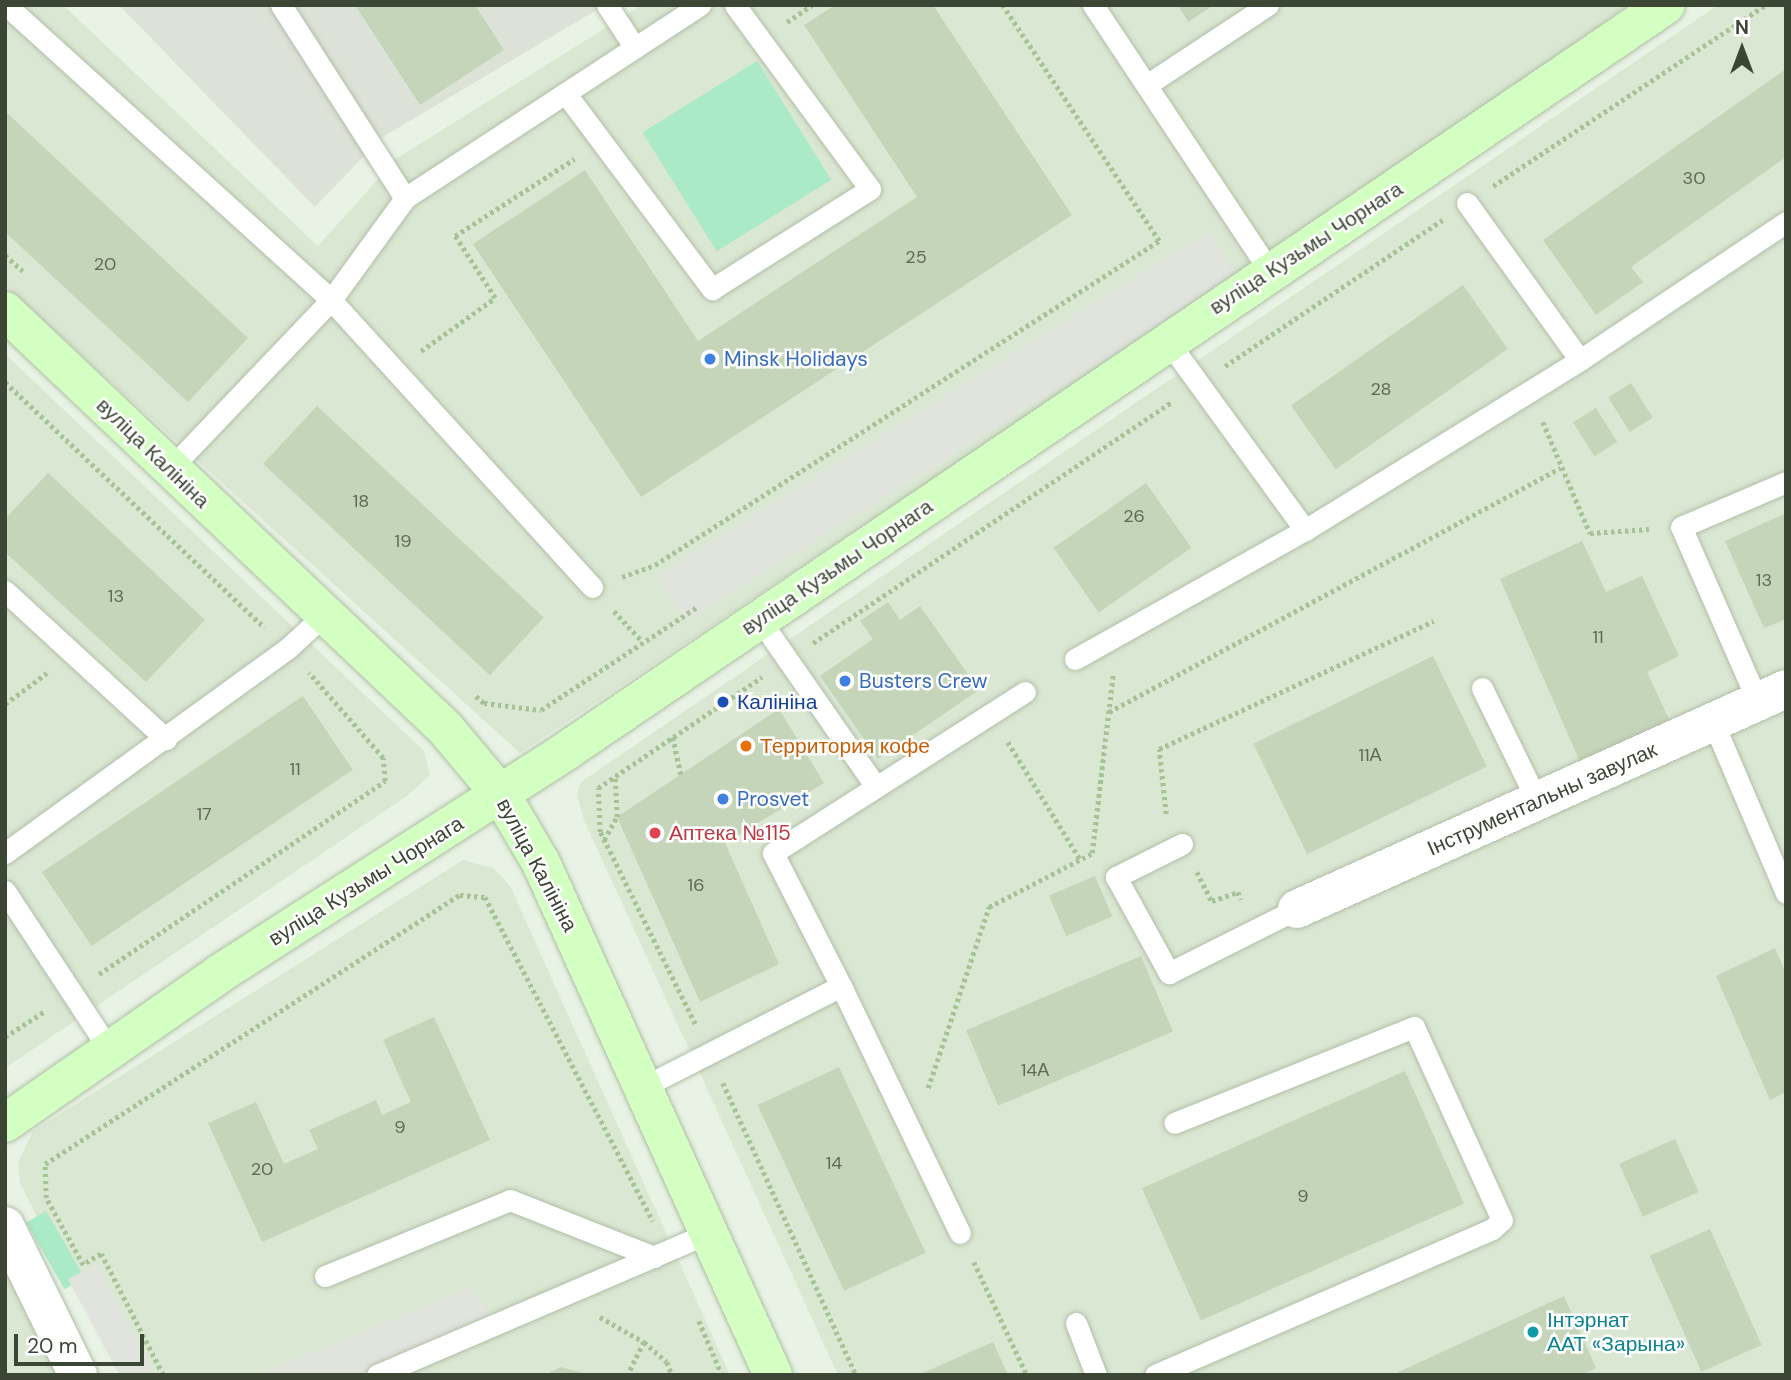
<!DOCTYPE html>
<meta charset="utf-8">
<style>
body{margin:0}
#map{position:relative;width:1791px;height:1380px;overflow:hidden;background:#e9f3e5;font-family:"DM Sans",sans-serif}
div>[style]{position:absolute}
.residential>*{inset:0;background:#dae7d2}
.industrial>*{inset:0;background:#dce2d7}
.green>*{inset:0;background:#abeac6;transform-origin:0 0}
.parking>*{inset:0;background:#e0e4dd;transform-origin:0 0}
.building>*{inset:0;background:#c5d5ba;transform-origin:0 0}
.path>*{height:4.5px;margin-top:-2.25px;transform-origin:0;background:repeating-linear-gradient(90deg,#a7c297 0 3.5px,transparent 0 7px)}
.roads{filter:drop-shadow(0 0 2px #b0bfa7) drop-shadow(0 0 2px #b0bfa7)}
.service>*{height:21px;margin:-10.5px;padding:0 10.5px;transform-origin:10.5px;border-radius:10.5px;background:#fff}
.minor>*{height:38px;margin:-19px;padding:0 19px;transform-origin:19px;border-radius:19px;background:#fff}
.tertiary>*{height:38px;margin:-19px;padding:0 19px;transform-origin:19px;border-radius:19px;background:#fff}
.secondary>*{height:38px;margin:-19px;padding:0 19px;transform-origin:19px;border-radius:19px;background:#d3ffc3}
.dots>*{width:19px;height:19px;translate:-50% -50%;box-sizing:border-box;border:4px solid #fff;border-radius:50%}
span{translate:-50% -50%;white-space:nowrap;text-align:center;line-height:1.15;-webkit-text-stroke:5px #fff;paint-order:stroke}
.number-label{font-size:18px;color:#5e6a56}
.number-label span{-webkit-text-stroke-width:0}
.street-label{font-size:21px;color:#3b4634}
.shop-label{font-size:21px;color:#366cbe}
.left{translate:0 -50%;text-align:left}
.transit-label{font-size:21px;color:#164399}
.food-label{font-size:21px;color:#c56008}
.health-label{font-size:21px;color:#be3a42}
.culture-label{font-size:21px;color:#0d838f}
.frame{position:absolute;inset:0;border:7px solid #3b4634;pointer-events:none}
.north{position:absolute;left:1707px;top:14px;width:70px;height:70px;-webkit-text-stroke:5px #fff;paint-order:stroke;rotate:0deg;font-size:19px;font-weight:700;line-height:28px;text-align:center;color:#3b4634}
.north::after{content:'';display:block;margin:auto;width:24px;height:32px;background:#3b4634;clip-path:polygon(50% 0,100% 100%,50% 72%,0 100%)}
.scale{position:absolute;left:14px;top:1334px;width:130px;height:32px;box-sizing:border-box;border:4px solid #3b4634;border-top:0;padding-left:9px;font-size:21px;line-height:24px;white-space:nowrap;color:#3b4634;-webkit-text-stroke:5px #fff;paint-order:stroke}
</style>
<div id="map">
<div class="residential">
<i style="clip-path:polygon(5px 5px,63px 5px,318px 246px,397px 158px,642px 5px,1629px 5px,1238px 277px,520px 753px,5px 286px)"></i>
<i style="clip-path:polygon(1718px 5px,1786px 5px,1786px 1375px,838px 1375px,584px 820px,577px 795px,581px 782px)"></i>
<i style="clip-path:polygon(5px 354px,424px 751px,430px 775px,407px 796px,5px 1068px)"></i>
<i style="clip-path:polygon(463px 860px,493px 868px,510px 886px,730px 1375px,156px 1375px,98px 1264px,68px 1279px,20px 1183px,18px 1163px,33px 1131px)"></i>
<i style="clip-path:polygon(5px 1267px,58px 1375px,5px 1375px)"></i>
</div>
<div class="industrial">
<i style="clip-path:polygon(119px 5px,605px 5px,381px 138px,315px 207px)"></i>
</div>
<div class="green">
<i style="left:757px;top:61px;width:140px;height:135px;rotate:58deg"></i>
<i style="left:46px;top:1211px;width:77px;height:23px;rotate:60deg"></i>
</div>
<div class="parking">
<i style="left:1209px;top:231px;width:54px;height:651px;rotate:58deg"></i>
<i style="clip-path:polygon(98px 1264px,156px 1375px,119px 1375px,68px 1279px)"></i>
<i style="clip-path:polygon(469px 1288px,491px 1316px,361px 1375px,259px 1374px)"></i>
</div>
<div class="building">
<i style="clip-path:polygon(355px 5px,475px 5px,504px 50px,420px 105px)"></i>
<i style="clip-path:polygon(835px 5px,933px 5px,1072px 215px,641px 497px,473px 244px,585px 170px,698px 341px,807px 269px,917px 197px,804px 25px)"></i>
<i style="clip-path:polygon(1178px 5px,1214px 5px,1188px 22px)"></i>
<i style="clip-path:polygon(1786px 69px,1786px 157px,1631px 267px,1643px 282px,1596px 315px,1543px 240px)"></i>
<i style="clip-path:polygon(5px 111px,248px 338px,188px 402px,5px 232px)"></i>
<i style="left:1463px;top:285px;width:78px;height:210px;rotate:55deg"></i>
<i style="left:1631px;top:383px;width:41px;height:27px;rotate:58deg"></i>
<i style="left:317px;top:406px;width:310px;height:79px;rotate:43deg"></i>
<i style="left:1596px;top:408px;width:40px;height:27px;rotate:58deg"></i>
<i style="clip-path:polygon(48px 473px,205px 620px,146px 682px,5px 552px,5px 519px)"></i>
<i style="left:1146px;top:483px;width:79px;height:113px;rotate:55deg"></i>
<i style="clip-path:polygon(1784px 514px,1786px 619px,1764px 628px,1725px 541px)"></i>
<i style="clip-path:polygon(1582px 541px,1606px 592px,1642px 576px,1679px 656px,1647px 672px,1670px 721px,1580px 762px,1500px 579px)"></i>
<i style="clip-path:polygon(888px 602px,900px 620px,920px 606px,979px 690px,878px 759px,820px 676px,873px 639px,860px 621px)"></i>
<i style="left:1433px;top:656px;width:123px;height:200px;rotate:64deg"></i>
<i style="left:303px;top:696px;width:89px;height:315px;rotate:56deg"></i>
<i style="clip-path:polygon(779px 709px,824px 783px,725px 843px,779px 964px,700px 1002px,617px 817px)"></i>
<i style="left:1095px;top:876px;width:44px;height:50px;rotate:67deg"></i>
<i style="clip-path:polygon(1775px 948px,1786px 974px,1786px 1092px,1770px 1100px,1716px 976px)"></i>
<i style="left:1141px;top:956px;width:82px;height:190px;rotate:67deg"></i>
<i style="clip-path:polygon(434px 1017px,490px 1140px,262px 1242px,208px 1123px,256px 1102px,284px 1164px,318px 1149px,309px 1130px,376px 1100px,382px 1115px,411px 1102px,383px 1040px)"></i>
<i style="left:839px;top:1067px;width:205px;height:90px;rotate:65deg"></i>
<i style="left:1405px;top:1071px;width:145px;height:288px;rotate:66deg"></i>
<i style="left:1675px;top:1139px;width:58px;height:61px;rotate:66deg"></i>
<i style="left:1710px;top:1229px;width:127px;height:66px;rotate:66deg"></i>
<i style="clip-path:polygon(1564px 1296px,1596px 1368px,1581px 1375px,1392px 1375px)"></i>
<i style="clip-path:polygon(993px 1342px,1008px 1375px,918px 1375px)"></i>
<i style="clip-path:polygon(561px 1367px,586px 1374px,586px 1375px,544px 1375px)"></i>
</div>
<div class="path">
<i style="left:787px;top:22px;width:30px;rotate:-34deg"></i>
<i style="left:1493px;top:186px;width:327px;rotate:-33.6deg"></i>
<i style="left:5px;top:255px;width:24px;rotate:42deg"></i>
<i style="left:421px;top:351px;width:91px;rotate:-35.6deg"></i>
<i style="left:495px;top:298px;width:74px;rotate:-122.8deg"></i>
<i style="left:455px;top:236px;width:142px;rotate:-32.9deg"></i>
<i style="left:1225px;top:366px;width:262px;rotate:-33.9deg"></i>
<i style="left:5px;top:382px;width:357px;rotate:43.4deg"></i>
<i style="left:1543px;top:422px;width:121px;rotate:67.1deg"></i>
<i style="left:1590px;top:533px;width:59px;rotate:-3.9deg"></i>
<i style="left:622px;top:577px;width:35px;rotate:-20deg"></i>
<i style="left:655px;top:565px;width:599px;rotate:-32.74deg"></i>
<i style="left:1159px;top:241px;width:283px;rotate:-123.6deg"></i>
<i style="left:614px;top:611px;width:41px;rotate:47deg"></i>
<i style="left:813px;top:643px;width:432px;rotate:-33.9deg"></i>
<i style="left:476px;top:696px;width:11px;rotate:41deg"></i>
<i style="left:484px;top:703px;width:57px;rotate:7deg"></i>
<i style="left:541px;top:710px;width:189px;rotate:-33.4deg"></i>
<i style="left:5px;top:704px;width:52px;rotate:-36.4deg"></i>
<i style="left:1109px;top:712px;width:513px;rotate:-28.41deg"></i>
<i style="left:673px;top:737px;width:38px;rotate:78deg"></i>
<i style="left:1008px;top:742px;width:137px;rotate:58.4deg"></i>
<i style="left:1166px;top:814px;width:65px;rotate:-96.1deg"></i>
<i style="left:1159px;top:749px;width:303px;rotate:-25deg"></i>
<i style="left:604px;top:840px;width:26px;rotate:-61deg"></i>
<i style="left:617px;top:817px;width:40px;rotate:-92.9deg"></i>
<i style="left:1092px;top:853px;width:180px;rotate:-83.3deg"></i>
<i style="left:1197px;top:872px;width:33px;rotate:63deg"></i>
<i style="left:1212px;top:901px;width:28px;rotate:-19deg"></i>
<i style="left:1238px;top:892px;width:8px;rotate:67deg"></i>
<i style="left:99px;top:974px;width:345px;rotate:-34deg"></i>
<i style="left:385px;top:781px;width:23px;rotate:-95deg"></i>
<i style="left:383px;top:758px;width:113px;rotate:-131deg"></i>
<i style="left:695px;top:1024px;width:214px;rotate:-116.3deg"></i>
<i style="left:600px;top:832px;width:44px;rotate:-92.6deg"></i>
<i style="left:598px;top:788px;width:198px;rotate:-34.1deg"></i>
<i style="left:5px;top:1037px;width:48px;rotate:-33deg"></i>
<i style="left:723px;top:1083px;width:321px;rotate:65.5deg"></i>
<i style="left:928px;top:1088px;width:191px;rotate:-71.4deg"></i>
<i style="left:989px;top:907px;width:115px;rotate:-27.5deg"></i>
<i style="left:974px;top:1262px;width:125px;rotate:64.9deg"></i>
<i style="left:600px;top:1317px;width:51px;rotate:29.6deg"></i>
<i style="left:644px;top:1342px;width:37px;rotate:116deg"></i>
<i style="left:699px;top:1321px;width:59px;rotate:66.9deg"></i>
<i style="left:644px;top:1342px;width:30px;rotate:41deg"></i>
<i style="left:667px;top:1362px;width:14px;rotate:69deg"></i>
<i style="left:163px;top:1375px;width:136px;rotate:-117.1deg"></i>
<i style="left:101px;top:1254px;width:21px;rotate:149deg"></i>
<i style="left:83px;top:1265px;width:77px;rotate:-118.9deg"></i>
<i style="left:46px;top:1198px;width:34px;rotate:-92deg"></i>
<i style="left:45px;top:1164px;width:495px;rotate:-33deg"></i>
<i style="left:460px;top:895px;width:25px;rotate:5deg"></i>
<i style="left:485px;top:897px;width:365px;rotate:62.6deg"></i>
</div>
<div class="roads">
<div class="service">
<i style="left:6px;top:5px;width:439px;rotate:42.2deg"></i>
<i style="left:331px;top:300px;width:388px;rotate:47.7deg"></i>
<i style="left:281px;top:5px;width:229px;rotate:57.3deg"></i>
<i style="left:607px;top:5px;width:51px;rotate:56.9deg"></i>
<i style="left:1093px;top:5px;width:318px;rotate:56.4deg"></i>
<i style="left:1148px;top:84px;width:144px;rotate:-33.4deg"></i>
<i style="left:566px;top:94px;width:244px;rotate:53.2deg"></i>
<i style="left:712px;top:289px;width:187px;rotate:-32.3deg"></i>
<i style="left:870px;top:189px;width:228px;rotate:-126.3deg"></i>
<i style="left:1467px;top:203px;width:193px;rotate:54.3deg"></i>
<i style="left:1580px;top:360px;width:248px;rotate:-33.8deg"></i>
<i style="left:1167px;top:340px;width:235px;rotate:54deg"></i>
<i style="left:170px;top:469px;width:233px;rotate:-46.4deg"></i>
<i style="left:331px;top:300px;width:126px;rotate:-54deg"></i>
<i style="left:405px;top:198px;width:353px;rotate:-33.2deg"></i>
<i style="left:5px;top:591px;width:219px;rotate:42.6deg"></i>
<i style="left:760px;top:620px;width:203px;rotate:55.2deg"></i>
<i style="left:1075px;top:659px;width:264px;rotate:-29.3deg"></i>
<i style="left:1305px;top:530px;width:323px;rotate:-31.7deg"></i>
<i style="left:1482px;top:688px;width:126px;rotate:64deg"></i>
<i style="left:1758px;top:702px;width:191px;rotate:-113.7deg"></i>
<i style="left:1681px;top:527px;width:114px;rotate:-23.2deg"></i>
<i style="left:1713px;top:722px;width:186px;rotate:66.9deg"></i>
<i style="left:1182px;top:844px;width:74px;rotate:153.4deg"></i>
<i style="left:1116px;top:877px;width:110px;rotate:61.1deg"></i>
<i style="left:1169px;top:973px;width:143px;rotate:-26.6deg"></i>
<i style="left:5px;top:853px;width:348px;rotate:-35.9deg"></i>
<i style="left:287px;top:649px;width:50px;rotate:-42.6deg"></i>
<i style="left:5px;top:891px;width:191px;rotate:56.7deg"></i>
<i style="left:841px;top:986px;width:274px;rotate:64.3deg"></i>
<i style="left:643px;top:1087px;width:222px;rotate:-27deg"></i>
<i style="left:841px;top:986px;width:149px;rotate:-117.1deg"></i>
<i style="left:773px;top:853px;width:299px;rotate:-32.6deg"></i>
<i style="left:325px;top:1276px;width:200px;rotate:-22.3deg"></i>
<i style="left:510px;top:1200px;width:155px;rotate:21.6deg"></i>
<i style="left:1076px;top:1323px;width:56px;rotate:69deg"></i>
<i style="left:377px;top:1375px;width:361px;rotate:-23.2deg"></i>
<i style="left:1155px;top:1375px;width:367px;rotate:-23.4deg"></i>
<i style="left:1492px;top:1229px;width:13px;rotate:-42deg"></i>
<i style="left:1502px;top:1220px;width:212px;rotate:-114.5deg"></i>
<i style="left:1414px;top:1027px;width:258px;rotate:158.2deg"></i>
</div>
<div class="minor">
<i style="left:1297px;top:909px;width:536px;rotate:-24.22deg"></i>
</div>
<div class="tertiary">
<i style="left:5px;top:1226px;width:166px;rotate:63.9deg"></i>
</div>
<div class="secondary">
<i style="left:5px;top:311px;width:606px;rotate:43.46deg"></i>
<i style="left:445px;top:728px;width:87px;rotate:50.1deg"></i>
<i style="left:501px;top:795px;width:79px;rotate:59.5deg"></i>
<i style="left:541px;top:863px;width:562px;rotate:65.62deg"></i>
<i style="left:5px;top:1123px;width:261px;rotate:-34.8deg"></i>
<i style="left:219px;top:974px;width:416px;rotate:-32.7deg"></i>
<i style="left:569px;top:749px;width:1325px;rotate:-34.15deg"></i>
</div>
</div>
<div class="dots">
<i style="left:710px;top:359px;background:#3f7fe0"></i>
<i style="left:845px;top:681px;background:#3f7fe0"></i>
<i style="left:723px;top:702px;background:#1a4fb4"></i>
<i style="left:746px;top:746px;background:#e8710a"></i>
<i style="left:723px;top:799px;background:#3f7fe0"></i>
<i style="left:655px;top:833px;background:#e0444e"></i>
<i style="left:1533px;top:1332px;background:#0f9aa8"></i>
</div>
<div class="number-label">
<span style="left:1694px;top:178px">30</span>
<span style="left:916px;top:257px">25</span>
<span style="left:105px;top:264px">20</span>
<span style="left:1381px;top:389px">28</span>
<span style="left:361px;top:501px">18</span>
<span style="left:1134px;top:516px">26</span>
<span style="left:403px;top:541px">19</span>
<span style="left:1764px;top:580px">13</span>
<span style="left:116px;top:596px">13</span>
<span style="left:1598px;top:637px">11</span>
<span style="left:1370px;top:755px">11А</span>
<span style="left:295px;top:769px">11</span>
<span style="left:204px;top:814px">17</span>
<span style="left:696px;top:885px">16</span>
<span style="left:1035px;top:1070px">14А</span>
<span style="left:400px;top:1127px">9</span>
<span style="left:834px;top:1163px">14</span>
<span style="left:262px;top:1169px">20</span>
<span style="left:1303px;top:1196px">9</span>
</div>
<div class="street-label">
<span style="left:1306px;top:248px;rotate:-33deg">вуліца Кузьмы Чорнага</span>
<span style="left:153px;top:453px;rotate:44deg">вуліца Калініна</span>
<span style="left:837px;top:567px;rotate:-34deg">вуліца Кузьмы Чорнага</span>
<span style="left:1542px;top:799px;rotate:-24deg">Інструментальны завулак</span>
<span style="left:537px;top:865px;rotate:62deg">вуліца Калініна</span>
<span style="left:366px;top:881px;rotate:-32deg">вуліца Кузьмы Чорнага</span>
</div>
<div class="shop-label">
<span class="left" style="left:724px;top:359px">Minsk Holidays</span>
<span class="left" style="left:859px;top:681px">Busters Crew</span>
<span class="left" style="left:737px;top:799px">Prosvet</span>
</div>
<div class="transit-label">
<span class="left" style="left:737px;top:702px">Калініна</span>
</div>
<div class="food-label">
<span class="left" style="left:760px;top:746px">Территория кофе</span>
</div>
<div class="health-label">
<span class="left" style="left:669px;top:833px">Аптека №115</span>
</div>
<div class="culture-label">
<span class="left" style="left:1547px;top:1332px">Інтэрнат<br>ААТ «Зарына»</span>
</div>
<div class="frame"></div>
<div class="north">N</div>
<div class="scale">20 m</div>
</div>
